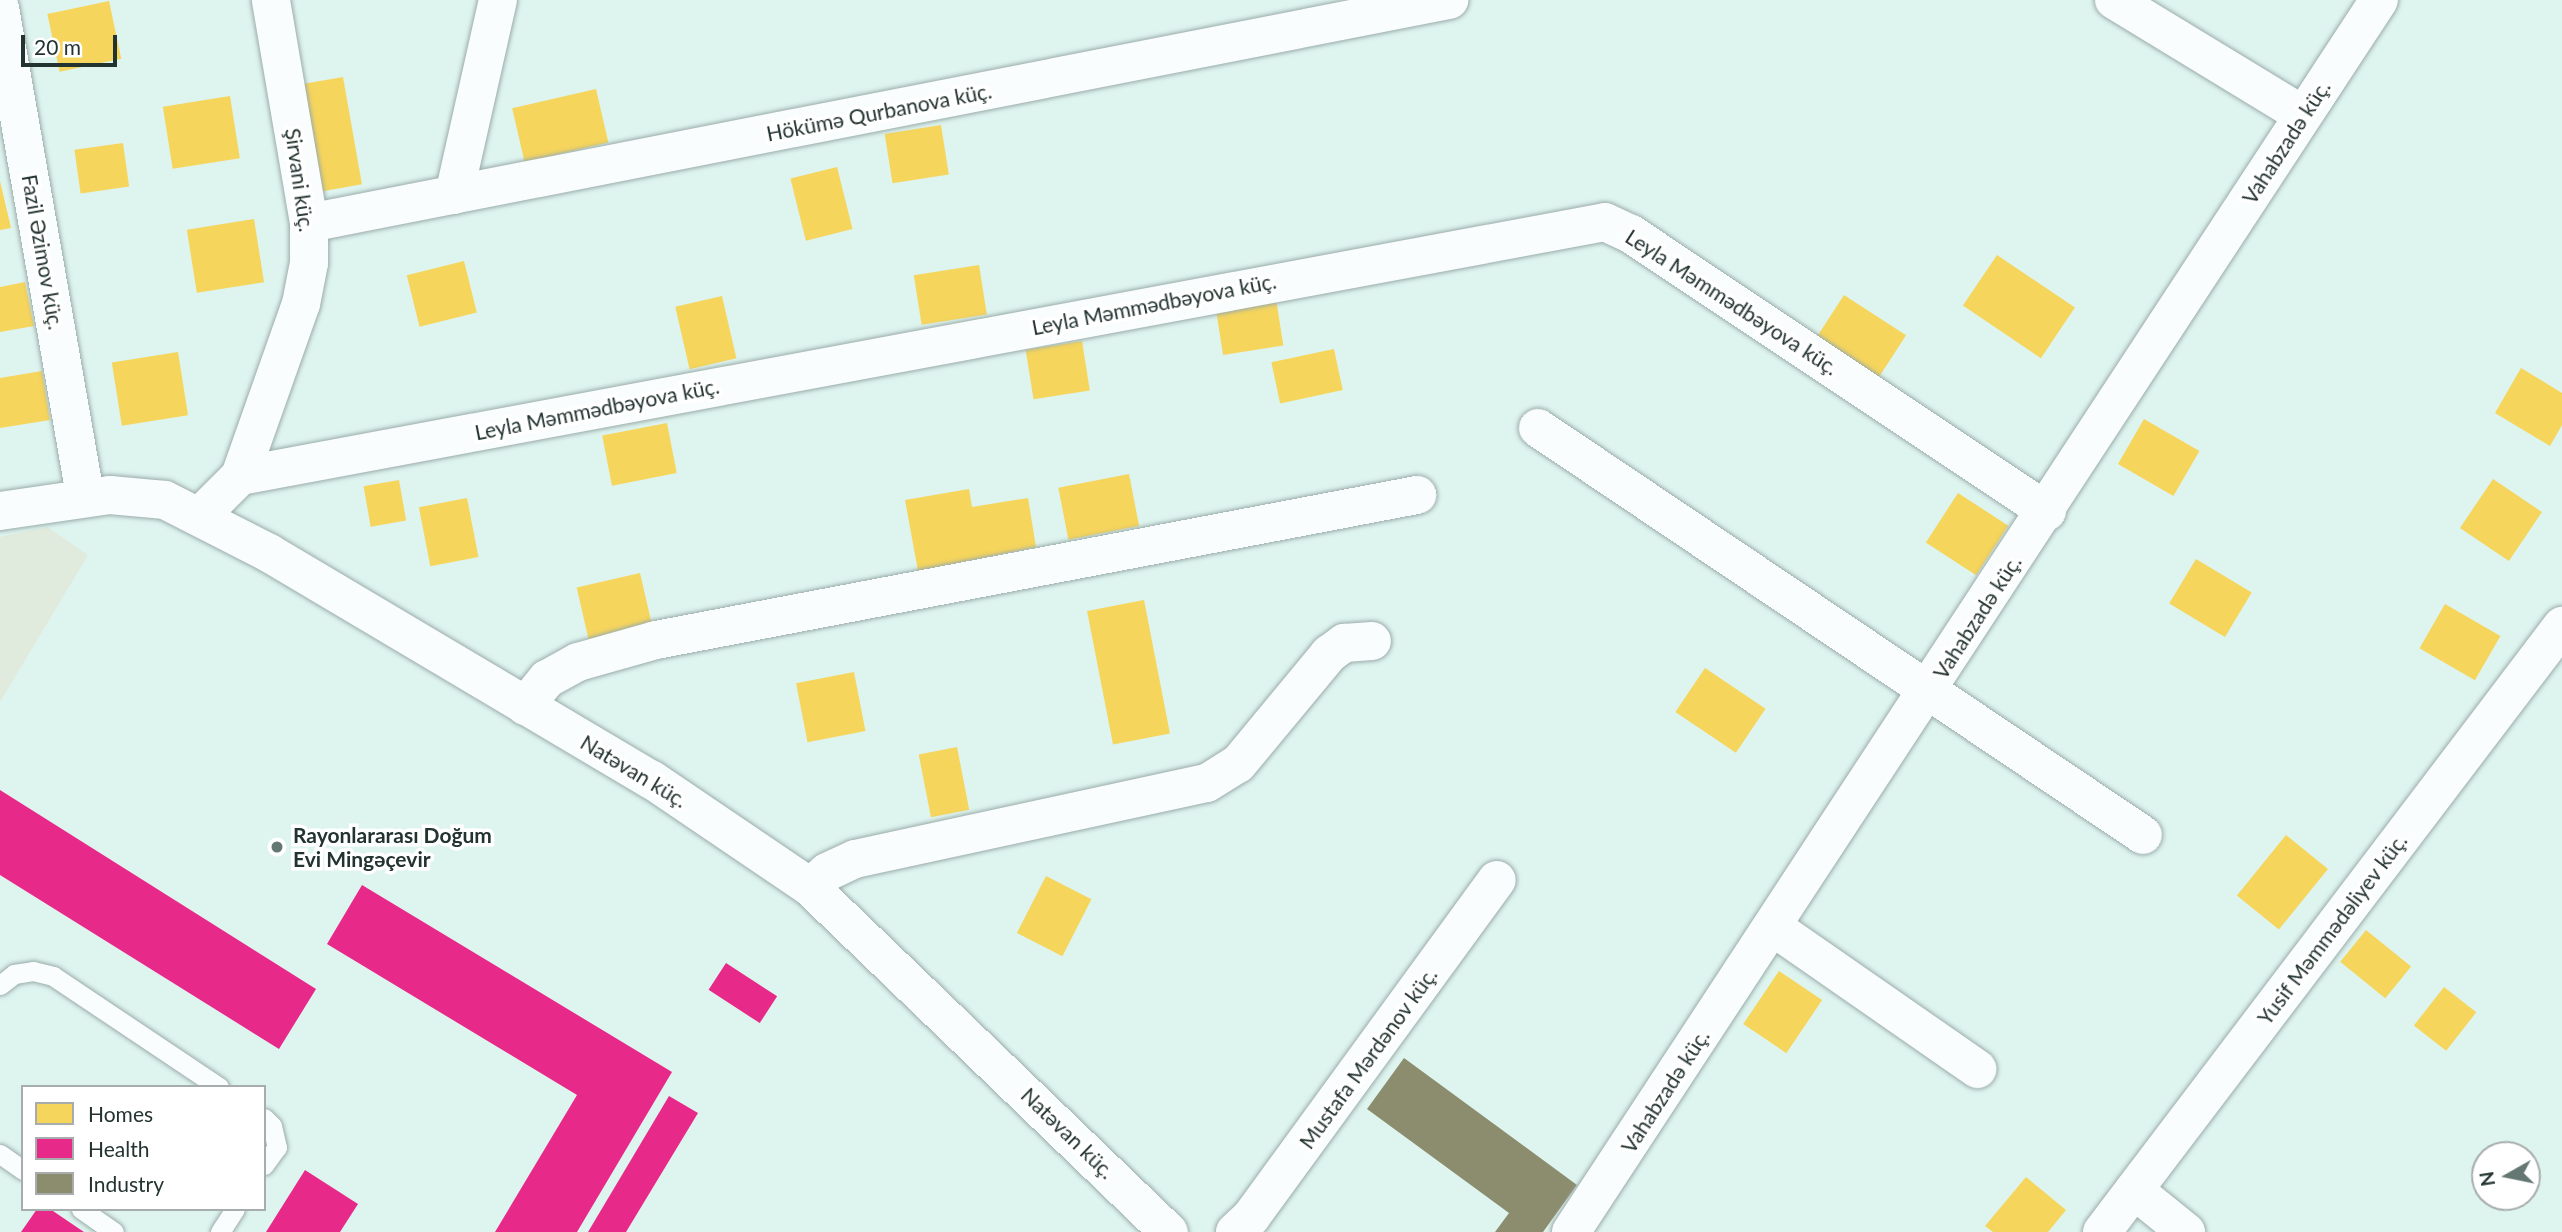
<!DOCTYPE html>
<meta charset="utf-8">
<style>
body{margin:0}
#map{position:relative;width:2562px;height:1232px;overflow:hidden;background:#def4ef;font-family:Lato,sans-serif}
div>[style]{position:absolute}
.green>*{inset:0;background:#e0ebdd}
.homes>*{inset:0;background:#f6d55c;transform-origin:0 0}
.health>*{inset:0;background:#e7298a;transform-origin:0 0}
.industry>*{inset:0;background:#8c8c6e}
.roads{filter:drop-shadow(0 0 2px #9baca9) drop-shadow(0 0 2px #9baca9)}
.lane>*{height:19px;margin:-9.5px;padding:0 9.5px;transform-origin:9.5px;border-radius:9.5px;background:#fafdfd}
.street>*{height:38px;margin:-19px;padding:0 19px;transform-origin:19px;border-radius:19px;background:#fafdfd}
.secondary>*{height:38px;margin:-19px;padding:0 19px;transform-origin:19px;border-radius:19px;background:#fafdfd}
.dots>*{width:19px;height:19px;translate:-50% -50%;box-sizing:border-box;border:4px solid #fff;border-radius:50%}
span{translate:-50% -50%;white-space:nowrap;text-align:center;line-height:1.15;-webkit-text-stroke:7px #fff;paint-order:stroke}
.street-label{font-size:21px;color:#233330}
.poi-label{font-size:21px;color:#233330;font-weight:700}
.left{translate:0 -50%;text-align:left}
.legend{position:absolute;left:21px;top:1085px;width:245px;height:126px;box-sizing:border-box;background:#fff;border:2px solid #a7adac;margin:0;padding:9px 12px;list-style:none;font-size:21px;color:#233330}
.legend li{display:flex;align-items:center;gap:14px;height:35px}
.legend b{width:35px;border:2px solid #a7adac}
.north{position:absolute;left:2471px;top:1141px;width:70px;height:70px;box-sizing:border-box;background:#fff;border:2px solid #a7adac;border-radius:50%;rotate:261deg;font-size:19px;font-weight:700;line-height:28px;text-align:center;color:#233330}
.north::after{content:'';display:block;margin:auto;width:24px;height:32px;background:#647773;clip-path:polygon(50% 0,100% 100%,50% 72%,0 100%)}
.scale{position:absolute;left:21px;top:35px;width:96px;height:32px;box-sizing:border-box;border:4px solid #233330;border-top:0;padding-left:9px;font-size:21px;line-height:24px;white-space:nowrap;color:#233330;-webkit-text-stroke:5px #fff;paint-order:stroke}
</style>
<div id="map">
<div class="green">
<i style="clip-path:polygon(47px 527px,88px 555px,0 702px,0 537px)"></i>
</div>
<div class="homes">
<i style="left:109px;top:1px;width:59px;height:63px;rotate:78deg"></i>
<i style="left:343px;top:77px;width:109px;height:41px;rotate:80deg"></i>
<i style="left:596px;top:89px;width:55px;height:86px;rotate:77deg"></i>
<i style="left:230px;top:96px;width:63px;height:68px;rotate:81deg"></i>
<i style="left:941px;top:125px;width:50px;height:57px;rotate:81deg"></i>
<i style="left:123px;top:143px;width:44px;height:49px;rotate:82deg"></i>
<i style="left:837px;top:167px;width:64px;height:48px;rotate:76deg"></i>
<i style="clip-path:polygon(0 181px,11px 228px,0 230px)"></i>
<i style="left:254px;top:219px;width:64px;height:68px;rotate:81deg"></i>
<i style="left:1997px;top:255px;width:94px;height:61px;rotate:34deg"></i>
<i style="left:464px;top:261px;width:53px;height:59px;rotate:76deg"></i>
<i style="left:979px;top:265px;width:50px;height:66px;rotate:81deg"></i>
<i style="clip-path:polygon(25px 282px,34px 326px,0 332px,0 287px)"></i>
<i style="left:1844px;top:295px;width:74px;height:53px;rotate:33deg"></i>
<i style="left:722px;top:296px;width:64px;height:48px;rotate:77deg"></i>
<i style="left:1276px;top:299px;width:47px;height:61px;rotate:81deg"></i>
<i style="left:1082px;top:341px;width:50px;height:57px;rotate:81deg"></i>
<i style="left:1334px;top:349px;width:42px;height:64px;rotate:78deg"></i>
<i style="left:178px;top:352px;width:64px;height:67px;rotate:81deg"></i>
<i style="clip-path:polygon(2521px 368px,2562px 393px,2562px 425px,2550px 446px,2495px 413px)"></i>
<i style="clip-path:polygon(42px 371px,50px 420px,0 428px,0 378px)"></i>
<i style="left:2144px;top:419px;width:64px;height:52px;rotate:30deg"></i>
<i style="left:667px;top:423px;width:51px;height:66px;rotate:79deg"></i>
<i style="left:1129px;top:474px;width:53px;height:72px;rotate:79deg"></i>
<i style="left:2493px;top:479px;width:59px;height:59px;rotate:34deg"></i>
<i style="left:399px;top:480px;width:41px;height:36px;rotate:80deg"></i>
<i style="clip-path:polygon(969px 489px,972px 507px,1028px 498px,1036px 547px,918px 571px,905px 500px)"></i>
<i style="left:1958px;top:493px;width:60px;height:59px;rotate:33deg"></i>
<i style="left:467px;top:498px;width:60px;height:49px;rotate:79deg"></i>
<i style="left:2196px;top:559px;width:65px;height:52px;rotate:31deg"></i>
<i style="left:640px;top:573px;width:53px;height:65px;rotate:77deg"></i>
<i style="left:1144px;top:600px;width:136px;height:58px;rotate:79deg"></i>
<i style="left:2445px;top:604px;width:64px;height:51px;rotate:30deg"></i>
<i style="left:1705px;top:668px;width:73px;height:53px;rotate:34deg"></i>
<i style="left:854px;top:672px;width:60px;height:59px;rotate:79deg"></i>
<i style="left:957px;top:747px;width:64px;height:39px;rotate:79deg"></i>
<i style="left:2286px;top:835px;width:54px;height:78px;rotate:39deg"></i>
<i style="left:1046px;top:876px;width:51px;height:64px;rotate:27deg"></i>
<i style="left:2366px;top:930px;width:58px;height:41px;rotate:39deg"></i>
<i style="left:1779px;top:971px;width:52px;height:64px;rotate:34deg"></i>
<i style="left:2444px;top:987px;width:41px;height:49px;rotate:38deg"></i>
<i style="clip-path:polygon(2026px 1177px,2066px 1210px,2048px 1232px,1993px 1232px,1985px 1226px)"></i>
</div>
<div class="health">
<i style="clip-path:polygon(0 790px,316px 989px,279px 1049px,0 875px)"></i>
<i style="clip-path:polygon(362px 885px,672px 1072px,577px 1232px,495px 1232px,577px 1095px,327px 944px)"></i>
<i style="left:726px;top:963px;width:61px;height:32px;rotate:33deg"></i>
<i style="clip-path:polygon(669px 1096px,698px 1113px,626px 1232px,588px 1232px)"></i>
<i style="clip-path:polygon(305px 1170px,358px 1204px,340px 1232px,266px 1232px)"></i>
<i style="clip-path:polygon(37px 1209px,50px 1209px,84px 1232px,21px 1232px)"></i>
</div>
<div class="industry">
<i style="clip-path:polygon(1404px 1058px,1577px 1185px,1543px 1232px,1495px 1232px,1509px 1213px,1367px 1109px)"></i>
</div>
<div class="roads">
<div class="lane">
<i style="left:0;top:985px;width:18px;rotate:-38deg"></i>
<i style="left:14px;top:974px;width:19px;rotate:-9deg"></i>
<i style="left:33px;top:971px;width:21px;rotate:14deg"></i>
<i style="left:53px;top:976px;width:200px;rotate:33.8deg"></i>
<i style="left:264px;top:1118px;width:11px;rotate:45deg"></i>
<i style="left:272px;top:1126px;width:22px;rotate:77deg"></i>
<i style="left:277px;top:1147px;width:22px;rotate:126deg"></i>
<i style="left:0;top:1154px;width:28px;rotate:35deg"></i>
<i style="left:81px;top:1209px;width:40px;rotate:34.9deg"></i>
<i style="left:220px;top:1232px;width:27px;rotate:-57deg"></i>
</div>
<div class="street">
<i style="left:2114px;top:0;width:221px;rotate:31.3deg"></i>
<i style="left:0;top:8px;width:496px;rotate:80.1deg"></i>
<i style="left:454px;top:195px;width:200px;rotate:-77.3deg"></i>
<i style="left:309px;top:223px;width:1162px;rotate:-11.07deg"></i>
<i style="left:1538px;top:428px;width:729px;rotate:33.93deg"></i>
<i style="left:240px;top:476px;width:182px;rotate:-70.5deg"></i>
<i style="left:301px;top:304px;width:42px;rotate:-79deg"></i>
<i style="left:309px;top:263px;width:40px;rotate:-90deg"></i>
<i style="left:309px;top:223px;width:226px;rotate:-99.7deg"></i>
<i style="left:200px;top:516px;width:57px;rotate:-45deg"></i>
<i style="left:240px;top:476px;width:1388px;rotate:-10.54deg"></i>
<i style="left:1605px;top:222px;width:29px;rotate:25deg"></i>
<i style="left:1631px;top:234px;width:500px;rotate:33.7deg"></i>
<i style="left:525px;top:706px;width:35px;rotate:-51deg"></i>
<i style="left:547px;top:679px;width:35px;rotate:-29deg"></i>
<i style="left:578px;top:662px;width:81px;rotate:-15.8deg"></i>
<i style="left:656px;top:640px;width:775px;rotate:-10.79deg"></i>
<i style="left:810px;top:887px;width:23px;rotate:-41deg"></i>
<i style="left:827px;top:872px;width:31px;rotate:-25deg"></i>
<i style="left:855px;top:859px;width:360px;rotate:-12.2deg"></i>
<i style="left:1207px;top:783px;width:36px;rotate:-32deg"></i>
<i style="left:1238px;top:764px;width:143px;rotate:-50.4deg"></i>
<i style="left:1329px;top:654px;width:19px;rotate:-36deg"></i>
<i style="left:1344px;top:643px;width:28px;rotate:-4deg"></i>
<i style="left:1773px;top:927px;width:249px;rotate:34.8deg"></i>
<i style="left:2134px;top:1190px;width:67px;rotate:38.9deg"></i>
<i style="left:1235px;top:1232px;width:22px;rotate:-43deg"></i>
<i style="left:1251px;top:1217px;width:417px;rotate:-53.9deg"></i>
<i style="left:1571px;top:1232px;width:1473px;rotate:-56.74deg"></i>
<i style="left:2102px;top:1232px;width:761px;rotate:-52.8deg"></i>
</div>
<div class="secondary">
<i style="left:0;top:511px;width:111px;rotate:-8.3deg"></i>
<i style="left:110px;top:495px;width:55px;rotate:5.2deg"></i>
<i style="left:165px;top:500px;width:117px;rotate:27deg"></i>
<i style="left:269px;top:553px;width:445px;rotate:30.7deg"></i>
<i style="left:652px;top:780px;width:191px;rotate:34.1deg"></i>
<i style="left:810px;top:887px;width:498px;rotate:43.9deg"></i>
</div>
</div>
<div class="dots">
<i style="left:277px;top:847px;background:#647773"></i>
</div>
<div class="street-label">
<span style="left:879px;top:112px;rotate:-11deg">Hökümə Qurbanova küç.</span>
<span style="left:2286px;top:142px;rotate:-57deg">Vahabzadə küç.</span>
<span style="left:300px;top:180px;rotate:82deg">Şirvani küç.</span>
<span style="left:43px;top:252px;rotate:80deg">Fazil Əzimov küç.</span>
<span style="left:1732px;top:302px;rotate:33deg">Leyla Məmmədbəyova küç.</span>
<span style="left:1154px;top:304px;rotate:-11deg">Leyla Məmmədbəyova küç.</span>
<span style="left:597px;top:409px;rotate:-11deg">Leyla Məmmədbəyova küç.</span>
<span style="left:1977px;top:617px;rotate:-57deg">Vahabzadə küç.</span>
<span style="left:634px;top:771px;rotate:31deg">Natəvan küç.</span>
<span style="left:2332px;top:929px;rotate:-53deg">Yusif Məmmədəliyev küç.</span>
<span style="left:1368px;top:1058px;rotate:-54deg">Mustafa Mərdənov küç.</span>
<span style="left:1665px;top:1091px;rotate:-57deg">Vahabzadə küç.</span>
<span style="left:1068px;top:1133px;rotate:44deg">Natəvan küç.</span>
</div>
<div class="poi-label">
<span class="left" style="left:293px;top:847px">Rayonlararası Doğum<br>Evi Mingəçevir</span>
</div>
<ul class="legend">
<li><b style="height:19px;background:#f6d55c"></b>Homes</li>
<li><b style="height:19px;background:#e7298a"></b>Health</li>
<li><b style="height:19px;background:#8c8c6e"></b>Industry</li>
</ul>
<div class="north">N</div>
<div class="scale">20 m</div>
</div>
